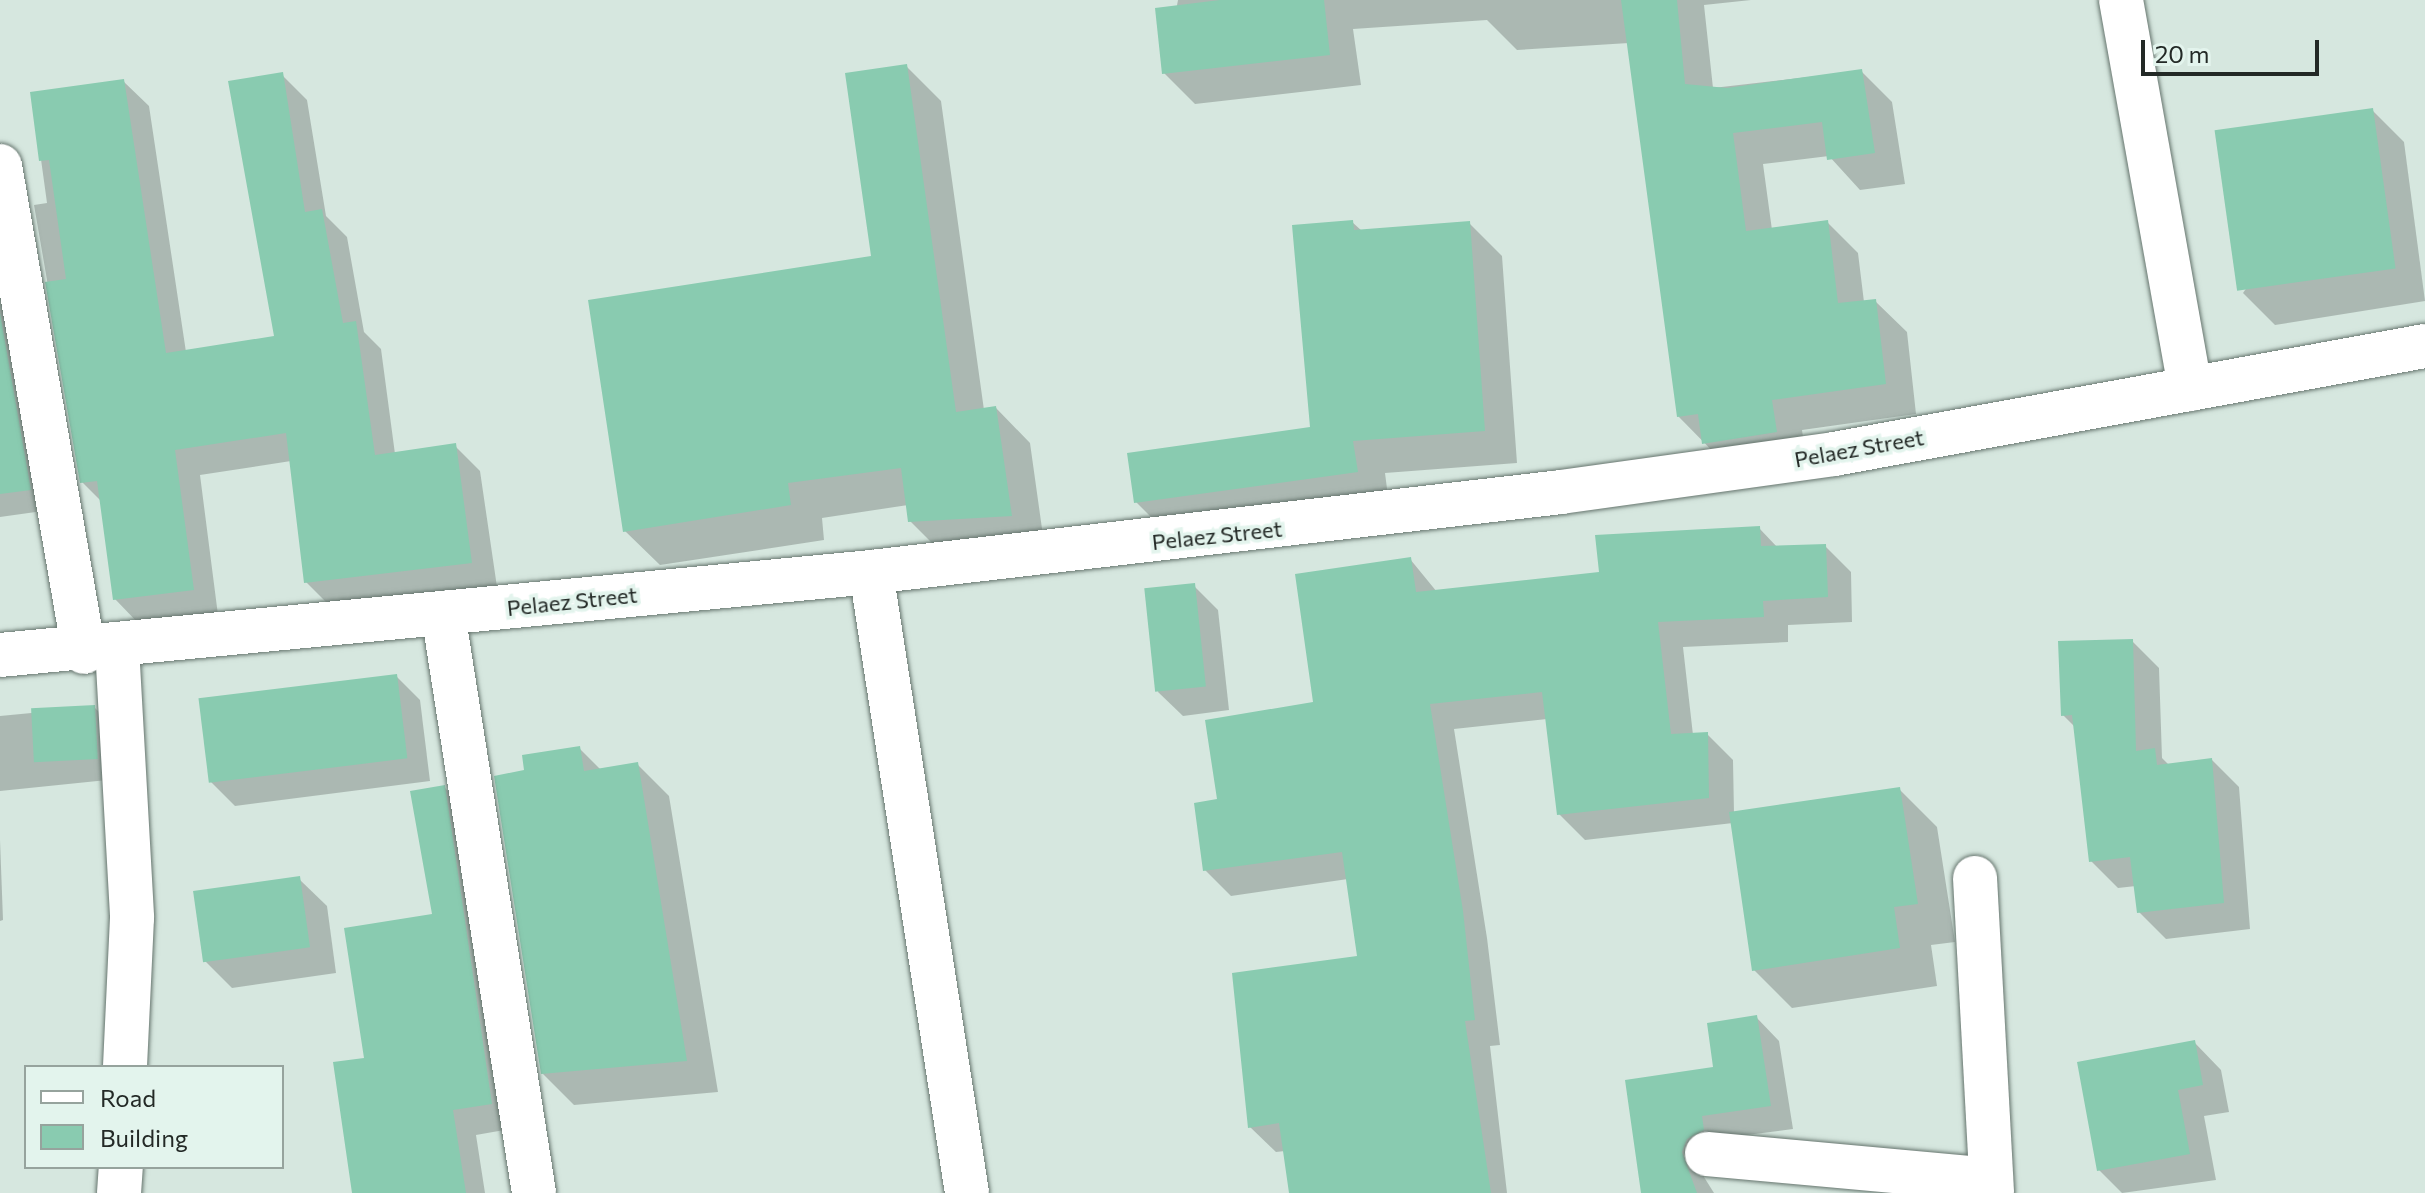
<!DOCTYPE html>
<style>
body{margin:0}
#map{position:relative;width:2425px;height:1193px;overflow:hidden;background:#d6e7df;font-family:Commissioner,sans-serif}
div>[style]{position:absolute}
.shadow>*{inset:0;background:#0003}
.building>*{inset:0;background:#89cbb0;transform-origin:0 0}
.roads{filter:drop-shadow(0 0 2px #66756e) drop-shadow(0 0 2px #66756e)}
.minor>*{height:44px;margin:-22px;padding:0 22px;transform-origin:22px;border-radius:22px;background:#fff}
.tertiary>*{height:44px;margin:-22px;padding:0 22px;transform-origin:22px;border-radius:22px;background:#fff}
span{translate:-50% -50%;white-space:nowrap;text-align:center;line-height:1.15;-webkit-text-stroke:7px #e3f4ed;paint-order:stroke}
.street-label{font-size:22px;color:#232926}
.legend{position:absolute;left:24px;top:1065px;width:260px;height:104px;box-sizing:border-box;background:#e3f4ed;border:2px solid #96a39d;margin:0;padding:10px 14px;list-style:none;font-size:24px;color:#232926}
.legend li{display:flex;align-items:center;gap:16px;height:40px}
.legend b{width:40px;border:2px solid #96a39d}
.scale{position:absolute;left:2141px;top:40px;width:178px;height:36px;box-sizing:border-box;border:4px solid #232926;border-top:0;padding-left:10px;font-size:24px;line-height:28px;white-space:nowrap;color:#232926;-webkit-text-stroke:6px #e3f4ed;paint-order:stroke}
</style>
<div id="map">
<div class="shadow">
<i style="clip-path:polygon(1178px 0,1751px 0,1704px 5px,1713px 88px,1861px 71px,1892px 102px,1905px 184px,1860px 190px,1829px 156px,1763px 164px,1772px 230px,1827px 222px,1858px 253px,1864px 302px,1875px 301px,1907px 332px,1916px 414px,1802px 430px,1807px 463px,1735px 474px,1678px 416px,1629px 43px,1517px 50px,1487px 20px,1353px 29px,1361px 85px,1195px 104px,1164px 73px)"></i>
<i style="clip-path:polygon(906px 66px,941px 101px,984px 410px,996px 408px,1030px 443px,1045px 550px,945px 556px,910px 521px,908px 505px,822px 518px,824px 540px,660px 565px,625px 531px,873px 258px)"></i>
<i style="clip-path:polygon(282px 75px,307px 100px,326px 216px,347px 237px,364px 332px,381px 349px,395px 454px,455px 446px,480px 471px,497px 587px,332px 608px,306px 582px,291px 461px,200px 475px,218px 615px,140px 625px,115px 599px,102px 502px,82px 482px,34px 205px,47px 203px,32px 94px,123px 81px,149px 106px,186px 352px,277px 338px)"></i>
<i style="clip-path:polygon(2372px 110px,2404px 142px,2425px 301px,2275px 325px,2243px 293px)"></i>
<i style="clip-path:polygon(1352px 222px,1362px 231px,1469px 223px,1502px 256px,1517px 463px,1385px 473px,1389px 504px,1169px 535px,1136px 502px,1312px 429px)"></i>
<i style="clip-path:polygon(0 231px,50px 510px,0 517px)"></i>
<i style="clip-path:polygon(1759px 528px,1778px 548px,1825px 546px,1851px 572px,1852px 622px,1788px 625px,1788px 642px,1683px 647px,1693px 735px,1707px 734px,1733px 760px,1734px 813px,1899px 789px,1937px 827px,1955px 942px,1931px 945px,1937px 986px,1792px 1008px,1754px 970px,1733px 823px,1585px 840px,1559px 814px,1547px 719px,1454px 729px,1487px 938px,1500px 1045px,1490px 1046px,1507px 1193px,1291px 1193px,1285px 1151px,1276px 1152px,1250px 1127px,1359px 958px,1348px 879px,1231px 896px,1205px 870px,1220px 801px,1315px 703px,1410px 559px,1437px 592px,1601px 574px)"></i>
<i style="clip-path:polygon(1194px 586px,1218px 610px,1229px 710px,1183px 716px,1158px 692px)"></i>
<i style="clip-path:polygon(2132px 641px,2159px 668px,2162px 758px,2169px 765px,2212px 760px,2239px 787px,2250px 929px,2166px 939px,2139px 912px,2136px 886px,2118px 888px,2091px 861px,2075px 727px,2063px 715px)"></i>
<i style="clip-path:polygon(396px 676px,420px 700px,430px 781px,235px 806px,211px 782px)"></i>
<i style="clip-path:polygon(94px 707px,114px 727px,117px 779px,0 791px,0 716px)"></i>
<i style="clip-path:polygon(579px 748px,601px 770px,637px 764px,669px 796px,718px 1092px,574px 1105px,542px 1073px,526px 772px)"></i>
<i style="clip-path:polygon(444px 787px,469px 812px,516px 1128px,476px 1135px,485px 1193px,354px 1193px,367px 1060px,434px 916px)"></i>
<i style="clip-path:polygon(0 840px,3px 920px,0 921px)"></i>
<i style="clip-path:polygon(299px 879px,327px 906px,336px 973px,232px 988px,205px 961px)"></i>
<i style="clip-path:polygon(1756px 1017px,1779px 1041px,1793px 1129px,1724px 1138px,1704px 1177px,1714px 1193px,1643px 1193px,1716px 1069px)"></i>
<i style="clip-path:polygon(2194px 1042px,2221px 1070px,2229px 1112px,2204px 1116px,2216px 1180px,2122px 1193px,2099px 1170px)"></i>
</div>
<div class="building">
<i style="clip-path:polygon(1220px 0,1324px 0,1330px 55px,1162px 74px,1155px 8px)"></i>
<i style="clip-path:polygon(1621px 0,1677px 0,1685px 84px,1727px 88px,1862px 69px,1875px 153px,1827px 160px,1822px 122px,1733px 133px,1746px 231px,1828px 220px,1838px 303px,1876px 299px,1886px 384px,1772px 400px,1777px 432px,1702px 444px,1698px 414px,1677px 417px)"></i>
<i style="clip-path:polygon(907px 64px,956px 412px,996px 406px,1012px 516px,908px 522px,901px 468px,788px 483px,791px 505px,623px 532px,588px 300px,871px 256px,845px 73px)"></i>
<i style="clip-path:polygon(283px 72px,305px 212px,322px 209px,343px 323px,356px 321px,375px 455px,456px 443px,472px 563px,304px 583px,286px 433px,175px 450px,194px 590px,113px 600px,97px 481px,80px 483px,45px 282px,66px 279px,49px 160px,39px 161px,30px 92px,124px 79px,166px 353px,274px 336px,228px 81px)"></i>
<i style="left:2373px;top:108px;width:162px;height:160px;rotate:82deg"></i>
<i style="clip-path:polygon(1353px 220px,1354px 230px,1470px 221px,1485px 431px,1353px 441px,1358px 472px,1134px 503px,1127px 453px,1310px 427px,1292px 225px)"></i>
<i style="clip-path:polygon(0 313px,31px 490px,0 494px)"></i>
<i style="clip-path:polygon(1760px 526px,1761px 546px,1826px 544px,1828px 597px,1763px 601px,1764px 617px,1658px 622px,1671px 734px,1708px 732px,1709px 798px,1557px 815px,1542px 692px,1430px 704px,1463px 911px,1475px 1020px,1465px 1021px,1491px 1193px,1289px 1193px,1279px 1123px,1248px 1128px,1232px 973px,1357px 956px,1342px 852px,1203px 871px,1194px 803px,1217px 799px,1205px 720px,1313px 702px,1295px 574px,1411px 557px,1416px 592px,1599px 572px,1595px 535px)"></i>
<i style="left:1195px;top:583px;width:104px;height:51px;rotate:84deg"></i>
<i style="clip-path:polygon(2133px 639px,2136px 751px,2155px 748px,2157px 765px,2212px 758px,2224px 903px,2137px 913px,2130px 857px,2089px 862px,2072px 715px,2061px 716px,2058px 641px)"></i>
<i style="left:397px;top:674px;width:85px;height:200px;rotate:83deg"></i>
<i style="left:95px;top:705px;width:54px;height:64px;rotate:87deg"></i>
<i style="clip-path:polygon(580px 746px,584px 771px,638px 762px,687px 1061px,541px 1074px,494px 776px,524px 770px,522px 755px)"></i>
<i style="clip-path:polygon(445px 785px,492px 1104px,453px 1110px,466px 1193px,352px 1193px,333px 1062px,364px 1058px,344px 928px,432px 914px,410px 791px)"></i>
<i style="clip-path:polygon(1900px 787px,1918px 904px,1894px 907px,1900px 948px,1752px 971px,1729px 812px)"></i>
<i style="left:300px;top:876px;width:72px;height:108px;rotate:82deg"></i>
<i style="clip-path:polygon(1757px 1015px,1771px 1106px,1702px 1116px,1704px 1130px,1687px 1139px,1682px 1152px,1697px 1193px,1641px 1193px,1625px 1080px,1713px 1067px,1707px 1023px)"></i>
<i style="clip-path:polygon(2195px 1040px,2203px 1085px,2178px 1090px,2190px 1154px,2097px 1171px,2077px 1062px)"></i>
</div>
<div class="roads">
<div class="minor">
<i style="left:2121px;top:0;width:395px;rotate:79.9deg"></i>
<i style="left:0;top:166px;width:493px;rotate:80.2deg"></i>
<i style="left:443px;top:613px;width:587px;rotate:81.08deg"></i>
<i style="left:117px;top:647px;width:271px;rotate:86.8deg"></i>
<i style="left:132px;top:918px;width:149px;rotate:92.7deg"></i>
<i style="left:1975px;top:878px;width:315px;rotate:86.9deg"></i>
<i style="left:1707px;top:1154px;width:285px;rotate:5.2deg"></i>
<i style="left:119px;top:1193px;width:26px;rotate:-86deg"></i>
</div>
<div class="tertiary">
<i style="left:871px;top:572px;width:628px;rotate:81.21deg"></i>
<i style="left:0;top:655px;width:875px;rotate:-5.44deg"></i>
<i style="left:871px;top:572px;width:695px;rotate:-6.61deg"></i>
<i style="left:1561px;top:492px;width:276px;rotate:-7.9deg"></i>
<i style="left:1834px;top:454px;width:601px;rotate:-10.36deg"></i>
</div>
</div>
<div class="street-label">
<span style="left:1859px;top:448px;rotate:-10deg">Pelaez Street</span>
<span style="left:1217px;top:535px;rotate:-6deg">Pelaez Street</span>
<span style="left:572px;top:601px;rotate:-6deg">Pelaez Street</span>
</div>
<ul class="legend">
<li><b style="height:10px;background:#fff"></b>Road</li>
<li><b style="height:22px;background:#89cbb0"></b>Building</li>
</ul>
<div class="scale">20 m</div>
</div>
